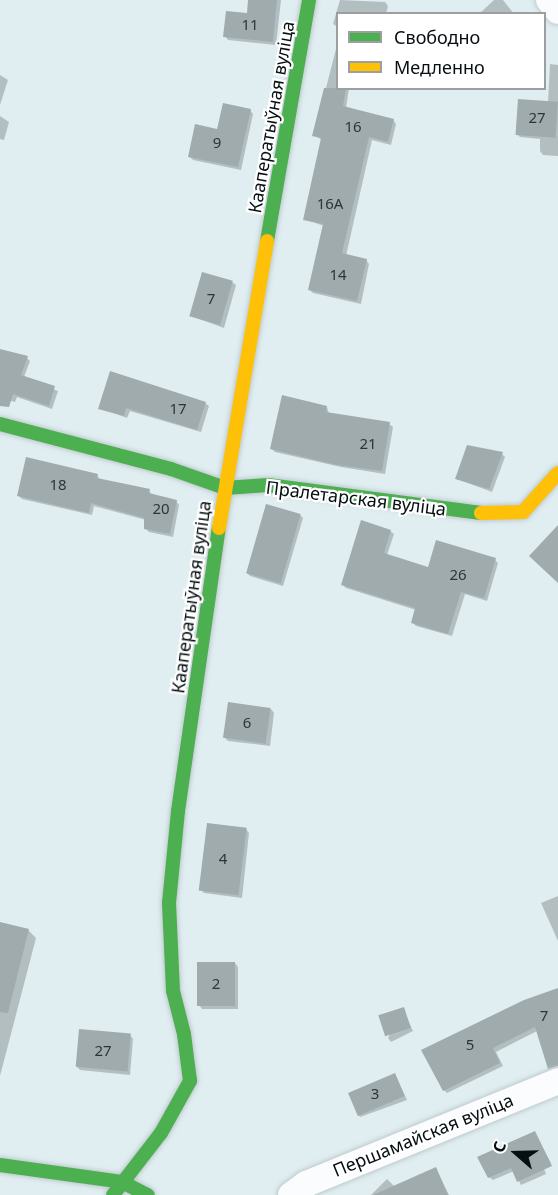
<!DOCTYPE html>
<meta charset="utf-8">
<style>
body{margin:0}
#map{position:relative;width:558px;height:1195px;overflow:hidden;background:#e0eef1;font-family:"Noto Sans",sans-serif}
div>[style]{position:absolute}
.shadow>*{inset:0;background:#0003}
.building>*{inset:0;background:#a0abad;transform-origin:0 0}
.roads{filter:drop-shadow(0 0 2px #bfcacd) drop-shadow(0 0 2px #bfcacd)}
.street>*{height:26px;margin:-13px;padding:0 13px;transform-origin:13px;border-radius:13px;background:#fafcfd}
.fast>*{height:14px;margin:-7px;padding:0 7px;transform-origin:7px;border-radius:7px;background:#4caf50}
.slow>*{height:14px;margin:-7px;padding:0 7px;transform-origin:7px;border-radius:7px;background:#ffc107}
span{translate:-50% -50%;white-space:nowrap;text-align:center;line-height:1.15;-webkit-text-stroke:4.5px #fff;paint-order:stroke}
.number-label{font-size:15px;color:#2c3638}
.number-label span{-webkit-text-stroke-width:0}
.street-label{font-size:18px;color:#060f11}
.legend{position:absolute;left:336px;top:12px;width:210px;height:78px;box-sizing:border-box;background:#fff;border:2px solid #9b9fa0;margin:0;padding:8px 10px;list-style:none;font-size:18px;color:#060f11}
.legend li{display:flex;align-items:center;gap:12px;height:30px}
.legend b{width:30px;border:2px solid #9b9fa0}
.north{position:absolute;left:486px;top:1123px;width:60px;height:60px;-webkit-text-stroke:4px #fff;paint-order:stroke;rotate:290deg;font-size:16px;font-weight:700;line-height:24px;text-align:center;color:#060f11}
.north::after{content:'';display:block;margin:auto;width:21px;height:27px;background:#060f11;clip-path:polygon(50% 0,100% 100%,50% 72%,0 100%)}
</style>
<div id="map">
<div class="shadow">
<i style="clip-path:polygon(250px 0,281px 0,276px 45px,228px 40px,225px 36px,248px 15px)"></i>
<i style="clip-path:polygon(340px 0,385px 2px,388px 6px,386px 14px,338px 14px,338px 27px,333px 24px)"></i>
<i style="clip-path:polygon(494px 0,503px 0,514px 14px,479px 14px)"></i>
<i style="clip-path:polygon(338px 41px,338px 88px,349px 88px,346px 108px,393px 120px,396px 124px,391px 145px,372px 140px,346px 256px,366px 260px,369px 264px,361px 304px,313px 293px,310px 290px,324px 226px,304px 219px,322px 140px,314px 135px)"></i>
<i style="clip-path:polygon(550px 64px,558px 65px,558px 156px,543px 155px,540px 151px,540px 139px,520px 137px,517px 134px,548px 102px)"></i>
<i style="clip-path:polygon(0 75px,8px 80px,0 105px)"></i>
<i style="clip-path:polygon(250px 110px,253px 114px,241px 170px,193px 160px,190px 157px,219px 131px)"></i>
<i style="clip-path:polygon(0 116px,9px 122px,4px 140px,0 139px)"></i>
<i style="clip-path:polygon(232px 282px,236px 285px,224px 328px,191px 316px)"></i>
<i style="clip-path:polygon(0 351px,27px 358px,30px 361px,24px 377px,58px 391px,52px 409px,17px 397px,15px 402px,0 398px)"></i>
<i style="clip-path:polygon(205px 403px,209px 406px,201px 432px,130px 411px,127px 418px,100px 408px)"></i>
<i style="clip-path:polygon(327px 407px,329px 414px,389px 424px,393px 427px,385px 474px,341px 467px,275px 452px,272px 449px)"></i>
<i style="clip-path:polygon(502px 454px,505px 457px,492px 492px,457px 479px)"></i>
<i style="clip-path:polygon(97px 475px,100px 480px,149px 490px,152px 496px,176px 501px,179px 505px,173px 537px,149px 532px,145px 528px,146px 520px,94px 506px,92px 515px,22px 499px,19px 496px)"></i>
<i style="clip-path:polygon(300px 515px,303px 518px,283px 586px,250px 576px,247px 573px)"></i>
<i style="clip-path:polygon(390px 531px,394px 534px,387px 555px,429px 568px,495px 560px,498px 563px,487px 601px,465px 594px,452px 636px,416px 626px,412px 622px,416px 610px,346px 588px,343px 585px)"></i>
<i style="clip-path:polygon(271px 709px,274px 713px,270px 746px,228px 741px,225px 738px)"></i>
<i style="clip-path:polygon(246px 829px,249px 833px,242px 898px,204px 893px,201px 890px)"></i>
<i style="clip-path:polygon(558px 896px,558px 941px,541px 903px)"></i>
<i style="clip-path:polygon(0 923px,29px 931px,36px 938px,0 1076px)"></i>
<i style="clip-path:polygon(235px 963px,238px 967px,238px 1009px,202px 1009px,199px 1005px)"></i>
<i style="clip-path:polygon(558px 990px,558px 1046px,537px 1031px,496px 1052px,503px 1066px,447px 1093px,444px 1090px)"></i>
<i style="clip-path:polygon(403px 1009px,413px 1031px,391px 1042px,388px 1038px)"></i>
<i style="clip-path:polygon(130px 1035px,133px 1039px,130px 1075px,80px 1070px,77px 1067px)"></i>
<i style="clip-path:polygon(395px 1075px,407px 1100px,360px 1117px,357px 1113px)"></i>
<i style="clip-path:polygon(534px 1133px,551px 1163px,543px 1166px,546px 1174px,521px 1185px,514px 1171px,493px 1180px,489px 1177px)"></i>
<i style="clip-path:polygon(436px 1169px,449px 1195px,371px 1195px,387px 1179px,395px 1187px)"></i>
</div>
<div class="building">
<i style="clip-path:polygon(248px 0,277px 0,273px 42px,223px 37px,226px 11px,247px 13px)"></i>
<i style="clip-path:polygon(324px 88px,346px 88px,343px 106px,394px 119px,388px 142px,369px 137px,342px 253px,367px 259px,357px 301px,308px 290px,323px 224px,303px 220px,321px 138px,312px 136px)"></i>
<i style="left:518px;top:99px;width:40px;height:36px;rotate:4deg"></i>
<i style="clip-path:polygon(223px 103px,251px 109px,238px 167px,188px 157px,195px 124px,217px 129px)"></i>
<i style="left:202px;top:272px;width:32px;height:46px;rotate:16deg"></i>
<i style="clip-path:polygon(0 349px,28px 356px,21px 375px,55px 386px,49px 406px,13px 394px,9px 407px,0 406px)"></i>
<i style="clip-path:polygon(110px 371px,206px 402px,197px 430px,126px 408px,124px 416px,98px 409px)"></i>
<i style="clip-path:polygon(282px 395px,327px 406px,326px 412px,390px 422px,382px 471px,337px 465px,270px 449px)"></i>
<i style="clip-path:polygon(467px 445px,503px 452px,489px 489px,455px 479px)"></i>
<i style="clip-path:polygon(26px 457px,98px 474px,97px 478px,150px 489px,149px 493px,177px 500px,170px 534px,144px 529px,144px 518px,91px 503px,89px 513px,17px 496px)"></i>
<i style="left:266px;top:504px;width:36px;height:72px;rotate:16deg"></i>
<i style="clip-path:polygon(361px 520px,391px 530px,384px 553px,428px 567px,436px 540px,496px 558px,484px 598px,461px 592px,448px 634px,411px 623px,415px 608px,341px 585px)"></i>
<i style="clip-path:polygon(558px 525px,558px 583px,529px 556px)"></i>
<i style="left:228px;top:702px;width:43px;height:36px;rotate:8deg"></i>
<i style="left:207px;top:823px;width:40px;height:68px;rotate:7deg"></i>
<i style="clip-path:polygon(0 922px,29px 929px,8px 1013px,0 1012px)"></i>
<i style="left:197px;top:962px;width:38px;height:44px"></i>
<i style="clip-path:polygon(558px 988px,558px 1066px,548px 1069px,535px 1027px,493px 1048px,500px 1063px,443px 1091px,421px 1050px,524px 1000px)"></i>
<i style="left:404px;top:1007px;width:22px;height:27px;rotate:72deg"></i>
<i style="left:79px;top:1029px;width:52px;height:38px;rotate:5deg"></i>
<i style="left:395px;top:1073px;width:25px;height:51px;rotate:67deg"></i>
<i style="clip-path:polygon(535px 1131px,552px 1166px,517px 1182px,511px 1168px,488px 1178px,477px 1157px)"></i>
<i style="clip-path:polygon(436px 1167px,448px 1195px,373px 1195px)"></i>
</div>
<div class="roads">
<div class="street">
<i style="left:549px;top:0;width:14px;rotate:51deg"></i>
<i style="left:291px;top:1195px;width:19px;rotate:-36deg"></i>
<i style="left:306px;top:1184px;width:272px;rotate:-22.2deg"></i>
</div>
<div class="fast">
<i style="left:267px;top:241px;width:245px;rotate:-80.1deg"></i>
<i style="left:0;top:424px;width:177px;rotate:14.7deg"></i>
<i style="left:171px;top:469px;width:57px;rotate:19.4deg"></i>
<i style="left:225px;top:488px;width:43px;rotate:-4deg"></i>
<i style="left:268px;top:485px;width:215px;rotate:7.5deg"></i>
<i style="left:0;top:1165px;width:123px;rotate:7.9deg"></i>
<i style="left:122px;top:1182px;width:29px;rotate:27deg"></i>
<i style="left:113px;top:1195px;width:78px;rotate:-52.3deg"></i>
<i style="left:161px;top:1133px;width:60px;rotate:-60.9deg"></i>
<i style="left:190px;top:1081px;width:47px;rotate:-97.3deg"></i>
<i style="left:184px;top:1034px;width:44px;rotate:-104.3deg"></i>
<i style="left:173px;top:991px;width:88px;rotate:-92.6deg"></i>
<i style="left:169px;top:903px;width:92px;rotate:-84.4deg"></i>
<i style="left:178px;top:811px;width:286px;rotate:-81.8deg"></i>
</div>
<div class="slow">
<i style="left:481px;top:513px;width:42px;rotate:-1.4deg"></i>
<i style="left:523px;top:512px;width:52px;rotate:-48.1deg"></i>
<i style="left:219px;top:528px;width:291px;rotate:-80.5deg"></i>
</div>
</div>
<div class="number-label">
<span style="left:250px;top:25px">11</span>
<span style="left:537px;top:118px">27</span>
<span style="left:353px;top:127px">16</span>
<span style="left:217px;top:143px">9</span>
<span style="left:330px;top:204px">16А</span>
<span style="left:338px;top:275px">14</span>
<span style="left:211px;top:299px">7</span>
<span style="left:178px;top:409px">17</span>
<span style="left:368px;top:444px">21</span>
<span style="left:58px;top:485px">18</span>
<span style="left:161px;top:509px">20</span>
<span style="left:458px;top:575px">26</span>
<span style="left:247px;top:723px">6</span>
<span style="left:223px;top:859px">4</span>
<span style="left:216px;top:984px">2</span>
<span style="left:544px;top:1016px">7</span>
<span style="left:470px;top:1045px">5</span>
<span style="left:103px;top:1051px">27</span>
<span style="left:375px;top:1094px">3</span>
</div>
<div class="street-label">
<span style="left:271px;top:117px;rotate:-80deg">Кааператыўная вуліца</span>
<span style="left:356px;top:498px;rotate:7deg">Пралетарская вуліца</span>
<span style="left:191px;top:597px;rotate:-82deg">Кааператыўная вуліца</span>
<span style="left:423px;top:1135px;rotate:-22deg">Першамайская вуліца</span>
</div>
<ul class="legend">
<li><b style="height:8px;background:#4caf50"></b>Свободно</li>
<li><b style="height:8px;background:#ffc107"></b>Медленно</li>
</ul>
<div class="north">С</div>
</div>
